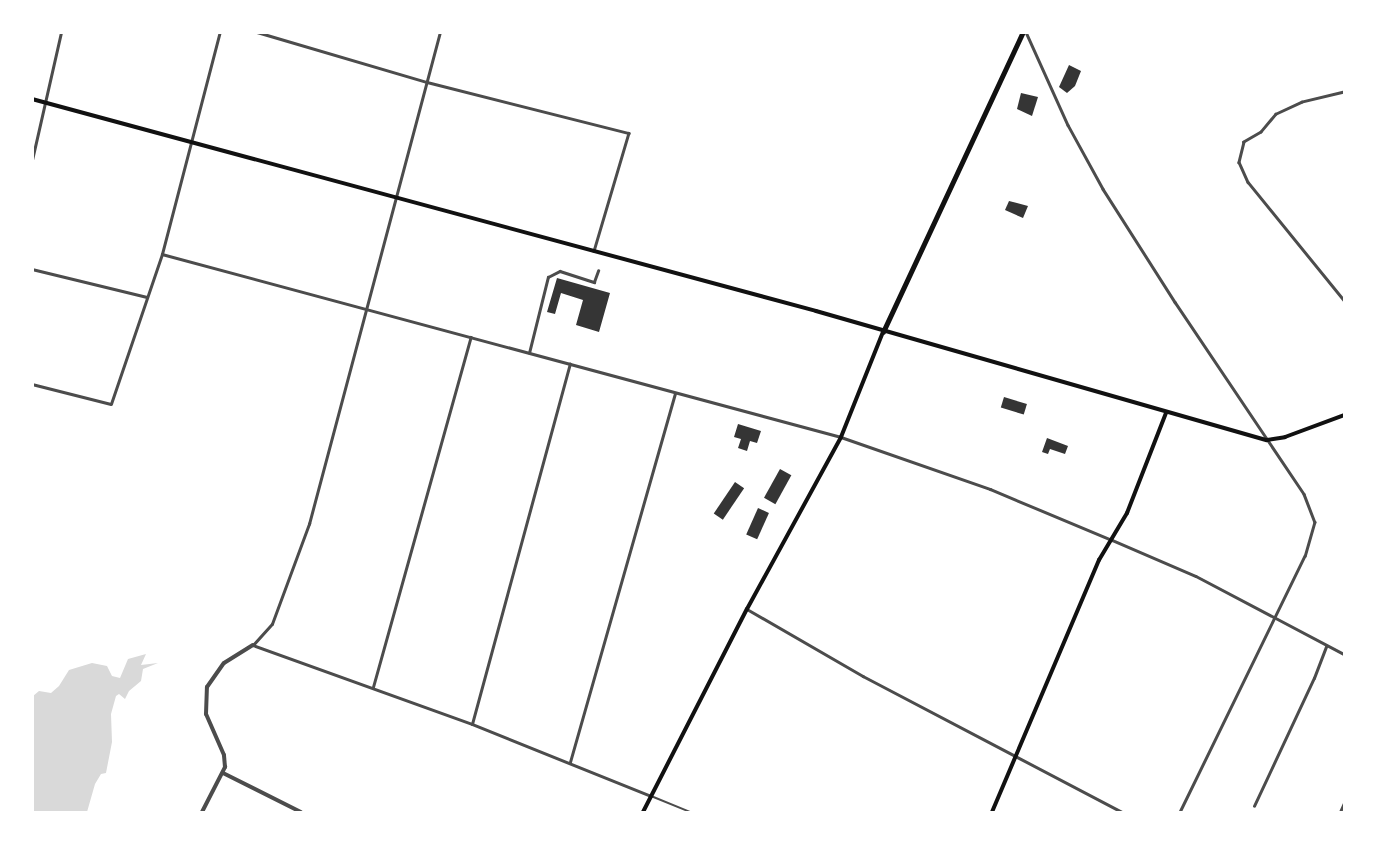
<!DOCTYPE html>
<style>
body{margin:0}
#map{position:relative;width:1377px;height:845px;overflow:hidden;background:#fff;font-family:"Open Sans",sans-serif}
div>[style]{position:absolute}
.water>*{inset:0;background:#d9d9d9}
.building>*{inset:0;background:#353535;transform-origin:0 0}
.pedestrian>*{height:2px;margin:-1px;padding:0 1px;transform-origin:1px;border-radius:1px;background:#4c4c4c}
.minor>*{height:2.5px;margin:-1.25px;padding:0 1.25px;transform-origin:1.25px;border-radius:1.25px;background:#4c4c4c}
.tertiary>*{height:4px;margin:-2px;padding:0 2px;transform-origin:2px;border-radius:2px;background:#4c4c4c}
.secondary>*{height:4px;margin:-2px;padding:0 2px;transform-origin:2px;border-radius:2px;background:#111}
.primary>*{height:4.5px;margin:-2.25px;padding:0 2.25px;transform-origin:2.25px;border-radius:2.25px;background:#111}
span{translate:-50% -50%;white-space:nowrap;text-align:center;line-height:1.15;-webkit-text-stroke:4px #fff;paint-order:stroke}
.frame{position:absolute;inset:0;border:34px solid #fff;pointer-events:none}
</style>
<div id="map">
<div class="water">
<i style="clip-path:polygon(146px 654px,141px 665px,158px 663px,143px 669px,141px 681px,129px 691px,125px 699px,119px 694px,116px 696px,111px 714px,112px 742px,106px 773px,101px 774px,95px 784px,87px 812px,33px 812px,33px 696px,39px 691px,51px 693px,59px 686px,69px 670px,92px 663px,107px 666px,112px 676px,120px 678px,128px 659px)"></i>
</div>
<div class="building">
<i style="clip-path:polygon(1069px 65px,1081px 71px,1075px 86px,1067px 93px,1059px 87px)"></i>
<i style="clip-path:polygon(1021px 93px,1038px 97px,1032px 116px,1017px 109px)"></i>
<i style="clip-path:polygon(1009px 201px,1028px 206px,1023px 218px,1005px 210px)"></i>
<i style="clip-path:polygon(557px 278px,610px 293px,599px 332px,576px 325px,583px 300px,561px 293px,555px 314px,547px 312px)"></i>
<i style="left:1004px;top:397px;width:24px;height:11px;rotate:17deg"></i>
<i style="clip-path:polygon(738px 424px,761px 431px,757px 443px,750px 441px,747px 451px,738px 448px,741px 439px,734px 437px)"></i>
<i style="clip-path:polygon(1047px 438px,1068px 446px,1065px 454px,1050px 449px,1048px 454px,1042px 452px)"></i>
<i style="left:780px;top:469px;width:13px;height:33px;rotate:29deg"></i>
<i style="left:735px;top:482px;width:11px;height:38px;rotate:34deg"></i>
<i style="left:758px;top:508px;width:12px;height:29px;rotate:24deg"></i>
</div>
<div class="pedestrian">
<i style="left:651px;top:796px;width:42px;rotate:22.3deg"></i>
</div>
<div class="minor">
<i style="left:257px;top:32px;width:177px;rotate:16.4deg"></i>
<i style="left:427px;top:82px;width:208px;rotate:14.2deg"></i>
<i style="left:629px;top:133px;width:123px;rotate:106.5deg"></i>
<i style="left:1026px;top:32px;width:102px;rotate:65.7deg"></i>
<i style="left:1068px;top:125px;width:73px;rotate:61.3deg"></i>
<i style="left:1103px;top:189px;width:134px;rotate:57.5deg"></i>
<i style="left:1175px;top:302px;width:231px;rotate:56.1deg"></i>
<i style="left:1304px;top:494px;width:30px;rotate:69deg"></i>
<i style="left:1315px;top:522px;width:35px;rotate:106deg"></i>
<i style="left:1305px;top:556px;width:285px;rotate:116deg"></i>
<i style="left:1344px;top:92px;width:43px;rotate:166.6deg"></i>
<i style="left:1302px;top:102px;width:29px;rotate:155deg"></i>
<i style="left:1276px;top:114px;width:23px;rotate:130deg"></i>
<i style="left:1261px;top:132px;width:20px;rotate:150deg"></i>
<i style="left:1244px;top:142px;width:21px;rotate:104deg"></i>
<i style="left:1239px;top:162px;width:22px;rotate:66deg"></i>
<i style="left:1248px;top:182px;width:152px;rotate:50.9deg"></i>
<i style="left:32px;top:160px;width:131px;rotate:-77.2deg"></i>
<i style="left:162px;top:254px;width:703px;rotate:15.08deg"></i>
<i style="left:841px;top:437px;width:158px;rotate:19.2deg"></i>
<i style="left:990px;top:489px;width:132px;rotate:22.7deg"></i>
<i style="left:1112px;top:540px;width:91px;rotate:23.2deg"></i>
<i style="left:1196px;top:576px;width:167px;rotate:27.8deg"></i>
<i style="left:32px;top:269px;width:118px;rotate:13.7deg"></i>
<i style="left:529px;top:353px;width:78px;rotate:-76deg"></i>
<i style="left:548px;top:277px;width:13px;rotate:-27deg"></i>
<i style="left:560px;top:271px;width:36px;rotate:18deg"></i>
<i style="left:594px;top:282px;width:12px;rotate:-70deg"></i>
<i style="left:32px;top:384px;width:81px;rotate:14.2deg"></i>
<i style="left:111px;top:404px;width:158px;rotate:-71.2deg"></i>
<i style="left:162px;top:254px;width:229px;rotate:-75.4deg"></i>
<i style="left:747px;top:609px;width:134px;rotate:30deg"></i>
<i style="left:863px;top:676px;width:293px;rotate:27.7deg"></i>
<i style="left:253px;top:645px;width:28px;rotate:-48deg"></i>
<i style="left:272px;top:624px;width:107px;rotate:-69.7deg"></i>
<i style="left:309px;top:524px;width:509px;rotate:-75.09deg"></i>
<i style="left:253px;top:645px;width:233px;rotate:19.8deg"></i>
<i style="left:472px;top:724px;width:193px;rotate:21.9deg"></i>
<i style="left:373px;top:687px;width:363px;rotate:-74.4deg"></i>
<i style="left:472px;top:724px;width:373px;rotate:-74.8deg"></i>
<i style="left:570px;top:762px;width:383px;rotate:-74.1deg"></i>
<i style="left:1254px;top:806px;width:141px;rotate:-64.9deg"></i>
<i style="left:1314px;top:678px;width:34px;rotate:-69deg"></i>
<i style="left:1340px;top:812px;width:10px;rotate:-66deg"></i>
</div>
<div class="tertiary">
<i style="left:223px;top:773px;width:87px;rotate:26.6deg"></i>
<i style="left:202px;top:812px;width:51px;rotate:-62.9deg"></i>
<i style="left:225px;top:767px;width:12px;rotate:-95deg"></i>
<i style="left:224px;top:755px;width:45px;rotate:-113.7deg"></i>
<i style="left:206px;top:714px;width:27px;rotate:-88deg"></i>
<i style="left:207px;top:687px;width:29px;rotate:-55deg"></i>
<i style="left:224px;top:663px;width:34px;rotate:-32deg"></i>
</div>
<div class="secondary">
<i style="left:32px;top:99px;width:812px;rotate:15.13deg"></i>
<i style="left:816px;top:311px;width:469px;rotate:16deg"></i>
<i style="left:1267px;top:440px;width:18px;rotate:-9deg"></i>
<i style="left:1285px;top:437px;width:63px;rotate:-20.4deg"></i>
<i style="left:643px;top:812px;width:228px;rotate:-62.9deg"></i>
<i style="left:747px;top:609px;width:196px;rotate:-61.3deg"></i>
<i style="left:841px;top:437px;width:113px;rotate:-68.2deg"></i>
<i style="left:992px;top:812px;width:274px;rotate:-67deg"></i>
<i style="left:1099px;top:560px;width:55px;rotate:-59.2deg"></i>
<i style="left:1127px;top:513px;width:107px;rotate:-68.7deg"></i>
</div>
<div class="primary">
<i style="left:883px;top:332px;width:331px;rotate:-65deg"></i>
</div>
<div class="frame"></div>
</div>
